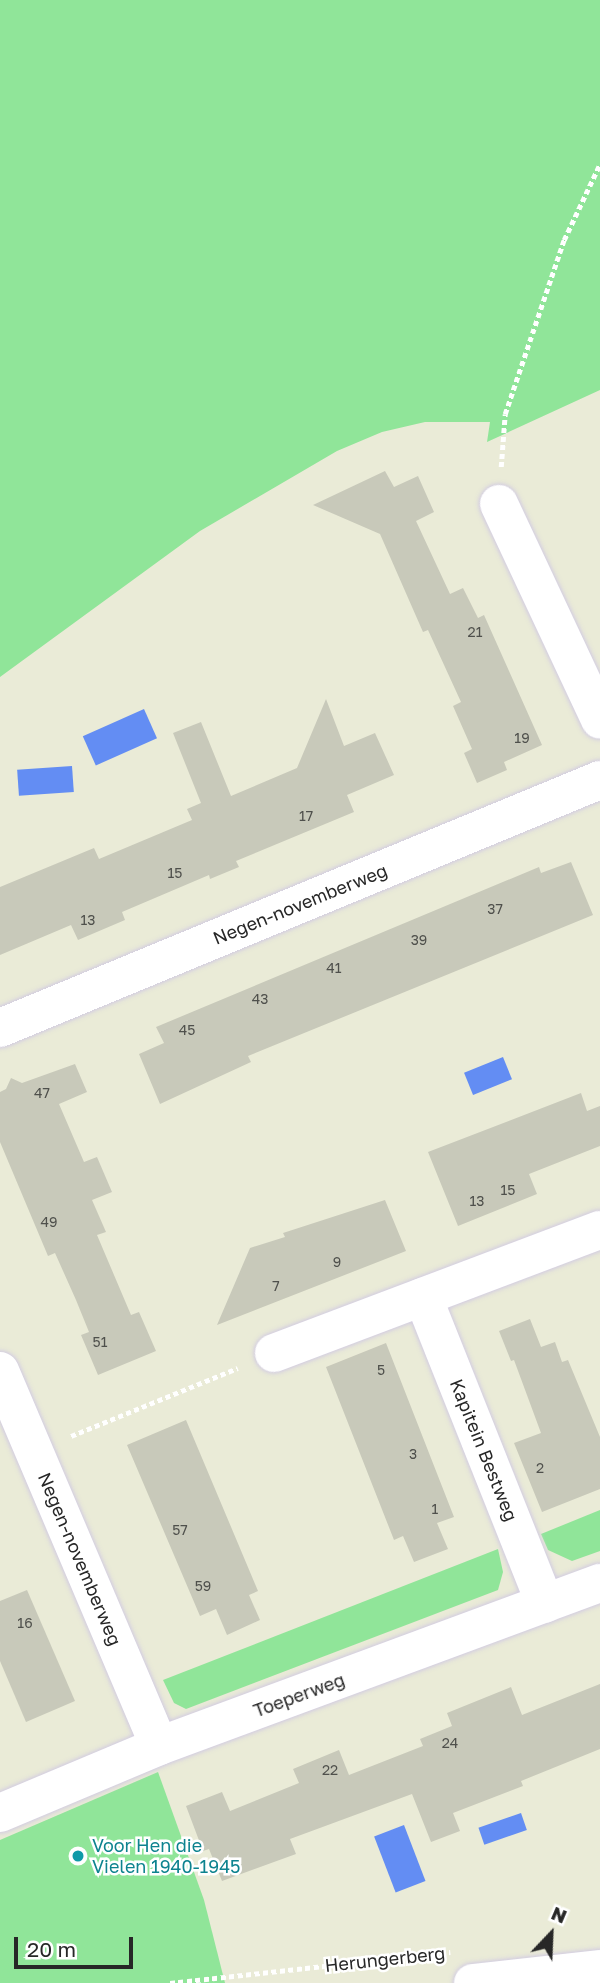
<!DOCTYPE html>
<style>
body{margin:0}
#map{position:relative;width:600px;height:1983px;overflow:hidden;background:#eaebd7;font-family:"Golos Text",sans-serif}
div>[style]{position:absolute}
.green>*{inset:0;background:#90e599}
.water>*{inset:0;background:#638df3;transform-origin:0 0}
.building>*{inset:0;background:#c8c9ba}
.path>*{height:4.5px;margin-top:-2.25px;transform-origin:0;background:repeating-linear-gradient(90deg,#fff 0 5px,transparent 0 8.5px)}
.roads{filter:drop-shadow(0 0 2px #d2cce1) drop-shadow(0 0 2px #d2cce1)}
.minor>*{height:38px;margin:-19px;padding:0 19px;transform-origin:19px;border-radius:19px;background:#fff}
.secondary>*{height:38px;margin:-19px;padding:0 19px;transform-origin:19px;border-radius:19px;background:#fff}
.dots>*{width:19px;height:19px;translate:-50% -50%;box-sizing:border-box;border:4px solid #fff;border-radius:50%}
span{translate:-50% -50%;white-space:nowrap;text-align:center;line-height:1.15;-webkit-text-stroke:5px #fff;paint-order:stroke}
.number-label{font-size:14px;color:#4f504c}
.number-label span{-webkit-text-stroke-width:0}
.street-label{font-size:18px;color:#272727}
.culture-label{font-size:18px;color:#0d838f}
.left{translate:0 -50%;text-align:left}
.north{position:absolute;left:516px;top:1899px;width:70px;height:70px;-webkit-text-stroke:5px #fff;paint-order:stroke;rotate:23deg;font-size:19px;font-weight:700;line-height:28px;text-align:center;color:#272727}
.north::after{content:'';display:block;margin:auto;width:24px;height:32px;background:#272727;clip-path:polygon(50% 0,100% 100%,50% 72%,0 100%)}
.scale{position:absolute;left:14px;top:1937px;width:119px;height:32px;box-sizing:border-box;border:4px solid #272727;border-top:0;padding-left:9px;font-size:21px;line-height:24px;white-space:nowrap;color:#272727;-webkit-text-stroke:5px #fff;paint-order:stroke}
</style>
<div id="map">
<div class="green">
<i style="clip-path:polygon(0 0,600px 0,600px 390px,487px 442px,490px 422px,425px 422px,382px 432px,337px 451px,200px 531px,0 677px)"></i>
<i style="clip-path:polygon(600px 1510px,600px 1551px,572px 1561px,548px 1550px,541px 1534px)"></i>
<i style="clip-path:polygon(498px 1549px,503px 1572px,498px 1590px,186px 1709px,174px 1703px,163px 1680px)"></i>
<i style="clip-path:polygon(158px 1772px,204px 1900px,225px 1983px,0 1983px,0 1840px)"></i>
</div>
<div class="water">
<i style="left:144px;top:709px;width:32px;height:67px;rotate:66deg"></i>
<i style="left:72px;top:766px;width:26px;height:55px;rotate:86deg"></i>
<i style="left:503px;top:1057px;width:24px;height:42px;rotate:68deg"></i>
<i style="left:521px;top:1813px;width:18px;height:45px;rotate:71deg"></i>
<i style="left:404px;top:1825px;width:60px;height:32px;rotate:69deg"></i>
</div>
<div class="building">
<i style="clip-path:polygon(385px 471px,394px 487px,418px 476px,434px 512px,416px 521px,450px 594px,463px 588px,478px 618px,484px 615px,542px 745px,504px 762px,507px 770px,477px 783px,464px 753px,472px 749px,453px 706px,461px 702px,428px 630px,423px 632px,380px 534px,313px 505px)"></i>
<i style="clip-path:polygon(326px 699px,344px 746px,375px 733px,394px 775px,347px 795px,354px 812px,236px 861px,239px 867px,210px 879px,209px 875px,122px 912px,125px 920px,78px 940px,71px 925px,0 955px,0 887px,94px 848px,99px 859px,192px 820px,187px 809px,201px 803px,173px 733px,201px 722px,231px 796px,297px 768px)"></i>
<i style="clip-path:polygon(571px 862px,593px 915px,248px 1056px,251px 1062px,160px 1104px,139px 1054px,164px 1043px,156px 1027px,539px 867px,541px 873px)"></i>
<i style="clip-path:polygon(75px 1064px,87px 1092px,59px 1104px,84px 1162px,97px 1157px,112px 1192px,92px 1200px,106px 1232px,97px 1235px,131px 1315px,139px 1312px,156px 1351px,98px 1375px,81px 1335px,89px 1332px,76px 1300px,55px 1253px,48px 1256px,0 1142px,0 1092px,6px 1089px,11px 1078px,22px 1083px)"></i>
<i style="clip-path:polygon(581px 1093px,587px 1111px,600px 1106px,600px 1146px,529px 1174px,537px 1194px,458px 1226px,428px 1152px)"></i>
<i style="clip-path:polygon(385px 1200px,406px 1251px,217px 1325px,250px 1248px,285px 1237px,283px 1233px)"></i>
<i style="clip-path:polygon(530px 1319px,541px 1347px,555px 1342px,562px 1362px,568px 1360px,600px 1437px,600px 1489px,542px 1512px,514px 1443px,541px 1433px,514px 1360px,511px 1361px,499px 1331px)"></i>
<i style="clip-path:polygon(386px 1343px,454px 1517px,437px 1523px,448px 1549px,414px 1562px,403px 1536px,394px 1540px,326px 1367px)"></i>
<i style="clip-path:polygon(186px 1420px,258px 1591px,249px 1595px,260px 1620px,227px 1635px,216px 1609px,200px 1616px,127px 1445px)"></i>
<i style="clip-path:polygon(27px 1590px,75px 1701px,26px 1722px,0 1661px,0 1601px)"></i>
<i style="clip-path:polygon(600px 1684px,600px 1749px,521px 1781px,523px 1786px,453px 1813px,460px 1831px,431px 1842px,412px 1794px,290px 1839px,296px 1854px,222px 1881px,209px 1849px,203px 1851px,186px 1806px,222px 1792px,230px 1811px,299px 1783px,293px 1769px,339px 1750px,349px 1775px,423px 1746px,420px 1739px,452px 1726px,447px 1713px,511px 1687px,522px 1715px)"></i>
</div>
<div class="path">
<i style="left:501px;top:467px;width:53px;rotate:-85.7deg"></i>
<i style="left:505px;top:414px;width:184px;rotate:-71.3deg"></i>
<i style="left:564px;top:240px;width:84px;rotate:-64.7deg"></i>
<i style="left:71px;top:1436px;width:180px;rotate:-22.2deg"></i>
<i style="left:170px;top:1983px;width:282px;rotate:-6.3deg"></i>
</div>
<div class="roads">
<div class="minor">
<i style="left:499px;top:504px;width:238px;rotate:64.9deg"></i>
<i style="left:0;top:1028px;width:649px;rotate:-22.46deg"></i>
<i style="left:423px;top:1297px;width:330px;rotate:68.3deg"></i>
<i style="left:274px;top:1353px;width:348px;rotate:-20.7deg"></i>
<i style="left:0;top:1371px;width:407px;rotate:67deg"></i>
<i style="left:0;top:1813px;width:173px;rotate:-22.8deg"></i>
<i style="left:159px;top:1746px;width:470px;rotate:-20.3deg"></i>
</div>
<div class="secondary">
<i style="left:473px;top:1983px;width:128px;rotate:-6.3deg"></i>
</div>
</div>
<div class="dots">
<i style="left:78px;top:1856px;background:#0f9aa8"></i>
</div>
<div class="number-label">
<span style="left:475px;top:632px">21</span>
<span style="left:522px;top:738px">19</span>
<span style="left:306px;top:816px">17</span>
<span style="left:175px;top:873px">15</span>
<span style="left:495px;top:909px">37</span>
<span style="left:88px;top:920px">13</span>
<span style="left:419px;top:940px">39</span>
<span style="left:334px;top:968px">41</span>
<span style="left:260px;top:999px">43</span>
<span style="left:187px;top:1030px">45</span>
<span style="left:42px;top:1093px">47</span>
<span style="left:508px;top:1190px">15</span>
<span style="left:477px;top:1201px">13</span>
<span style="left:49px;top:1222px">49</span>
<span style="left:337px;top:1262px">9</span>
<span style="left:276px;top:1286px">7</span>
<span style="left:100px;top:1342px">51</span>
<span style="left:381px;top:1370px">5</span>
<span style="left:413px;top:1454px">3</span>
<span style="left:540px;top:1468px">2</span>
<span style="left:435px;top:1509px">1</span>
<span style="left:180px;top:1530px">57</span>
<span style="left:203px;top:1586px">59</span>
<span style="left:25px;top:1623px">16</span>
<span style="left:450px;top:1743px">24</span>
<span style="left:330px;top:1770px">22</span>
</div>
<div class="street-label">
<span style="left:300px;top:904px;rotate:-22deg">Negen-novemberweg</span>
<span style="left:484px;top:1450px;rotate:68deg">Kapitein Bestweg</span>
<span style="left:80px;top:1559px;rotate:67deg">Negen-novemberweg</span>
<span style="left:299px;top:1695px;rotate:-20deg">Toeperweg</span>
<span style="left:385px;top:1959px;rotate:-6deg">Herungerberg</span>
</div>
<div class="culture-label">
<span class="left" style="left:92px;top:1856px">Voor Hen die<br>Vielen 1940-1945</span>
</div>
<div class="north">N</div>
<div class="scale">20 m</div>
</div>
